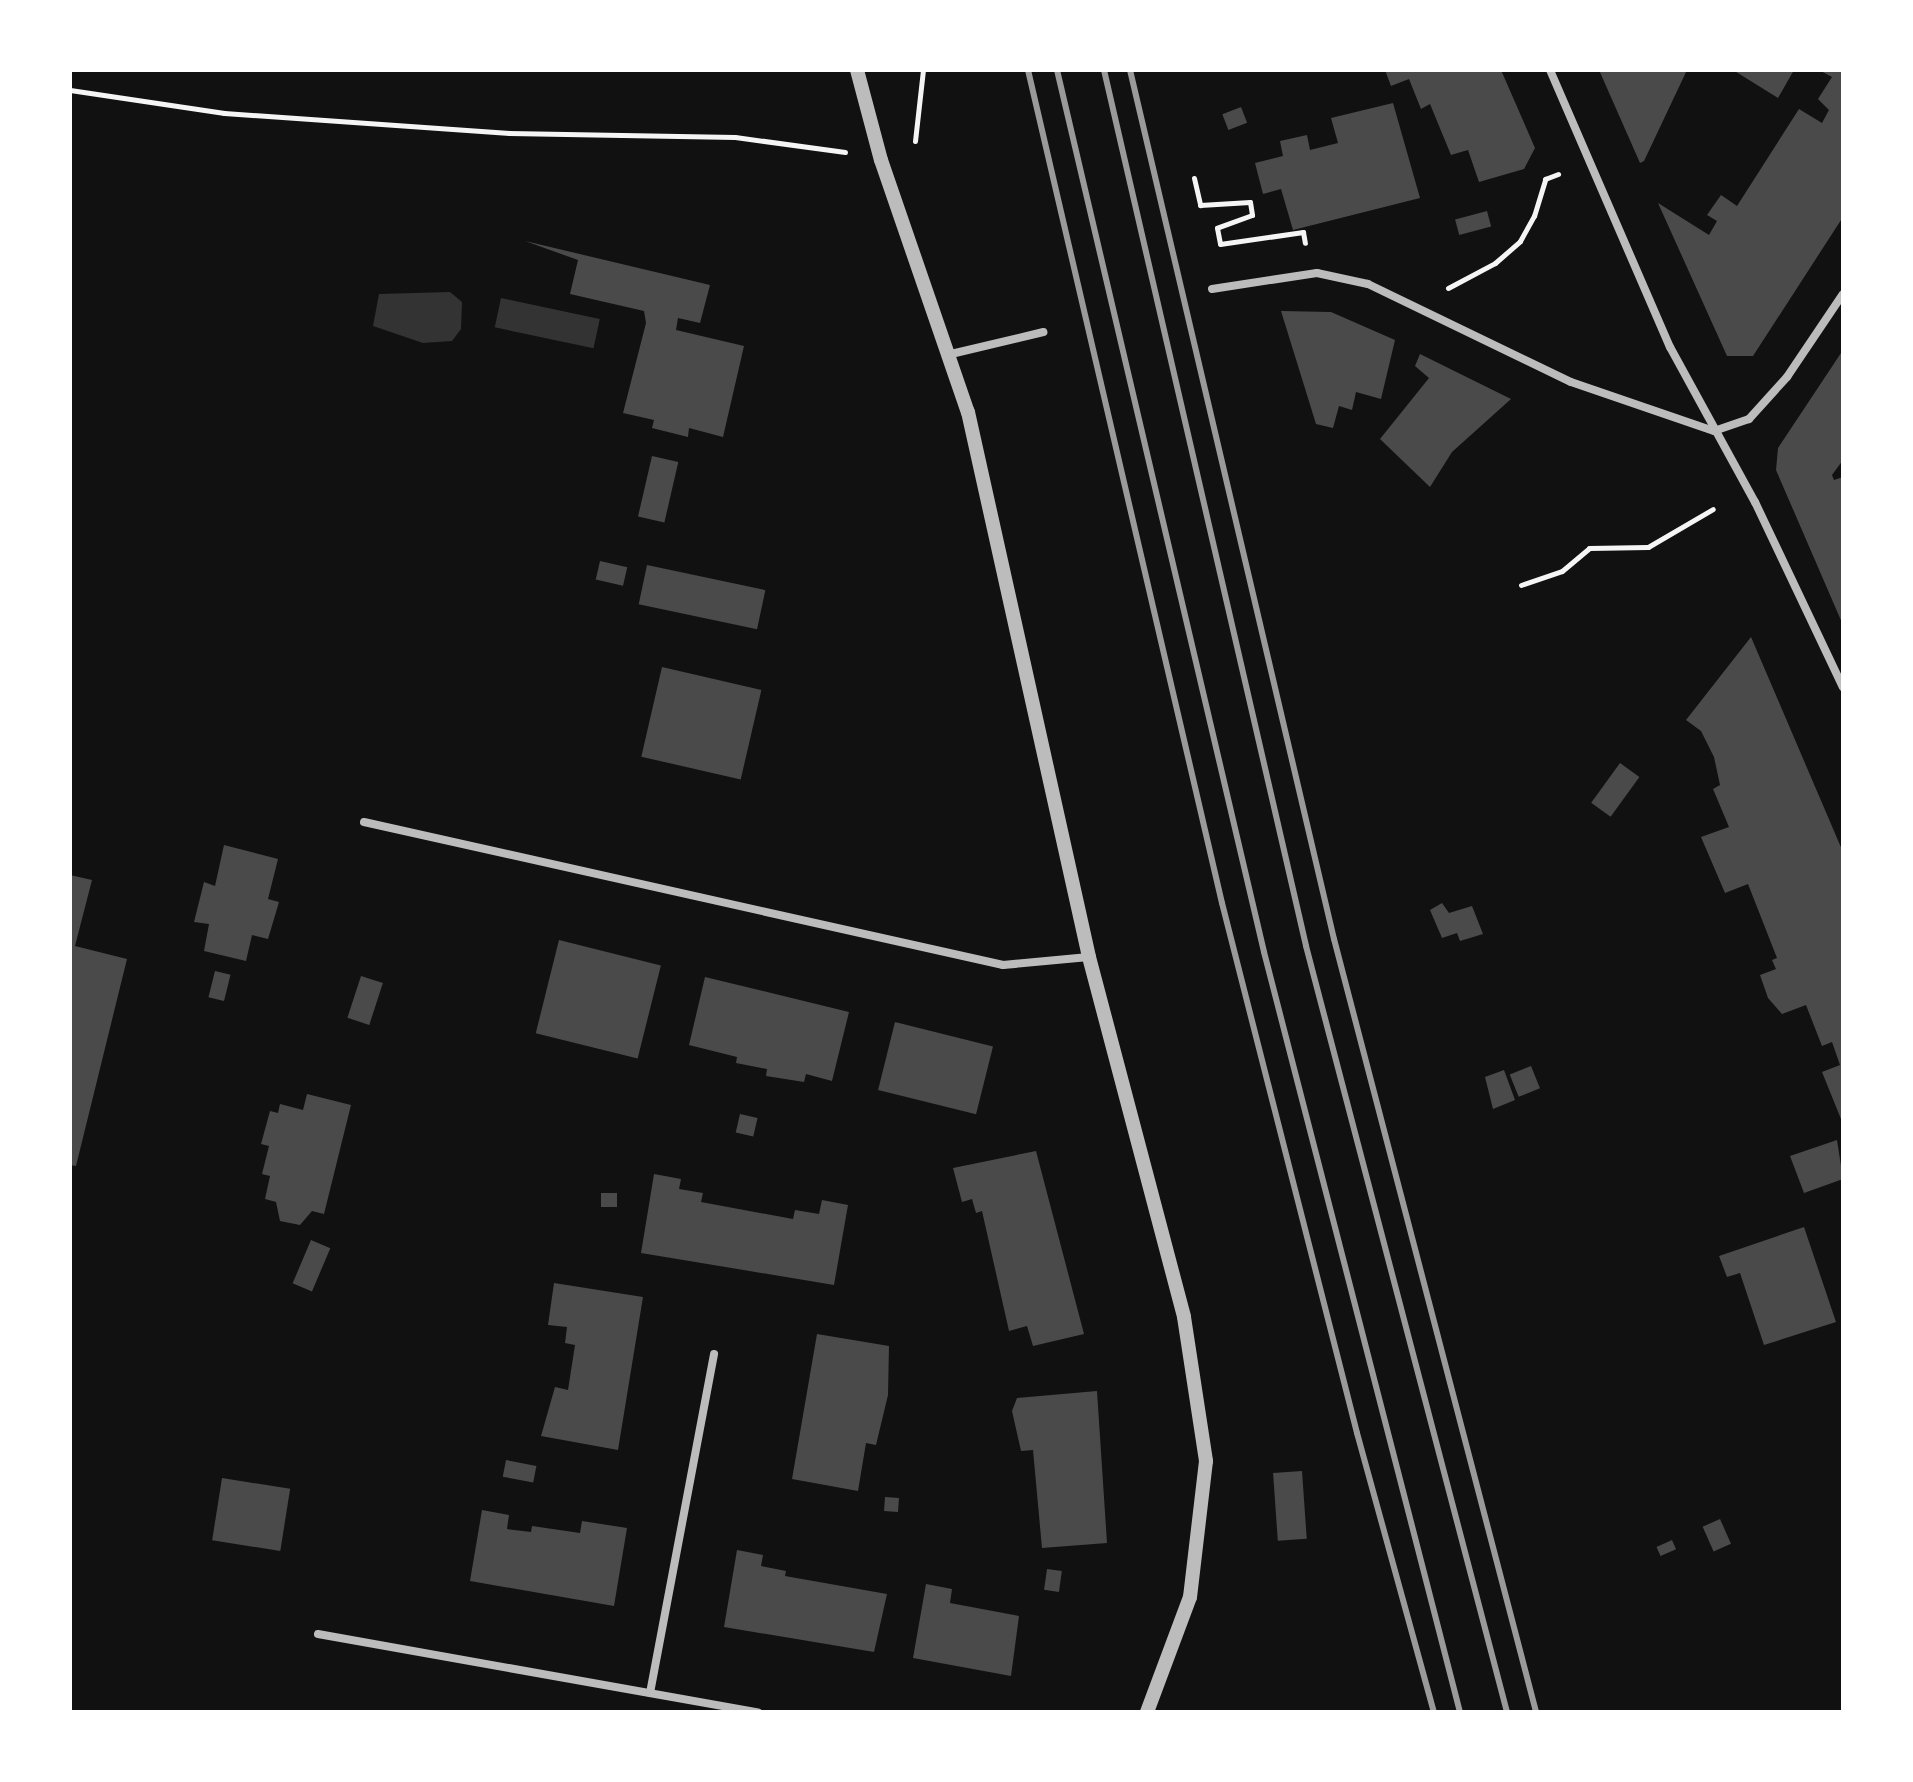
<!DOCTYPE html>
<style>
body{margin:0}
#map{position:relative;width:1913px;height:1782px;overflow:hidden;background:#111;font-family:"Archivo Narrow",sans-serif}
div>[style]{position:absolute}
.water>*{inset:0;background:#333;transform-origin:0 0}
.building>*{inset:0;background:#4a4a4a;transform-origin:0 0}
.path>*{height:5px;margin:-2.5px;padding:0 2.5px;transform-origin:2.5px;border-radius:2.5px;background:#f5f5f5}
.minor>*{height:8px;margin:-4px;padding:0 4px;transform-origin:4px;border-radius:4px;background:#bcbcbc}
.tertiary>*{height:14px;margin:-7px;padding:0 7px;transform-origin:7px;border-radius:7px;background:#bcbcbc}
.rail>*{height:6px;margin:-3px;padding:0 3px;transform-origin:3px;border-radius:3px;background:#9a9a9a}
span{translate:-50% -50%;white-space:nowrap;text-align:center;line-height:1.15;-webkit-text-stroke:7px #fff;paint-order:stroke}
.frame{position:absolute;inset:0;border:72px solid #fff;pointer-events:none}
</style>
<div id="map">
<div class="water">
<i style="clip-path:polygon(450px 292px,462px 302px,461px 329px,452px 341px,423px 343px,373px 326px,379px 294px)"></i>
<i style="left:501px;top:298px;width:101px;height:30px;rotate:12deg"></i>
</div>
<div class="building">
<i style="clip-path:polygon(1385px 70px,1501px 70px,1535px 148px,1524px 169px,1479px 182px,1468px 150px,1451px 155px,1430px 104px,1421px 109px,1409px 79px,1391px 86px)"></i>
<i style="clip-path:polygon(1599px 70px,1687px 70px,1644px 161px,1640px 163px)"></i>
<i style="clip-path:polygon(1733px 70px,1794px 70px,1778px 98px)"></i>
<i style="clip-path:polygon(1819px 70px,1843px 70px,1843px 217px,1753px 356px,1727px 356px,1658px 203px,1709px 235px,1717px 221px,1707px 215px,1721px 195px,1737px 206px,1799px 109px,1822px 123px,1829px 110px,1818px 99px,1832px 77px)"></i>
<i style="clip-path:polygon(1393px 103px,1420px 198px,1293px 230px,1281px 189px,1263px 194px,1255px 163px,1283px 156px,1280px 141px,1307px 135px,1310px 150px,1338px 143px,1331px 118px)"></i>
<i style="left:1241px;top:107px;width:17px;height:20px;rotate:69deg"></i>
<i style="left:1487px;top:211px;width:16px;height:33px;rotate:75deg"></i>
<i style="clip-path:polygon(525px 241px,710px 285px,700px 323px,678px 318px,676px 330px,744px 346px,723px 437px,689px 428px,688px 437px,652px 428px,654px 420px,623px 413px,646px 323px,644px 311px,570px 294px,578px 260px)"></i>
<i style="clip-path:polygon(1281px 311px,1331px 312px,1395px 340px,1381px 399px,1356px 392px,1352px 410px,1339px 406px,1333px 428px,1316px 424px)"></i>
<i style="clip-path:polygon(1843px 350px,1843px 460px,1832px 475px,1834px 480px,1843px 477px,1843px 625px,1776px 470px,1778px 448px)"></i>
<i style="clip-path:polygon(1420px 354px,1511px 399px,1452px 452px,1430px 487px,1380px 439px,1429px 378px,1415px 366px)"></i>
<i style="left:652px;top:456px;width:27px;height:62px;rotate:13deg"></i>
<i style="left:600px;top:561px;width:28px;height:19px;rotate:13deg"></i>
<i style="left:647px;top:565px;width:121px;height:40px;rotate:12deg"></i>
<i style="clip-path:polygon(1751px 637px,1843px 852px,1843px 1124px,1822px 1072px,1840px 1065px,1832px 1042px,1822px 1046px,1806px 1005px,1782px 1014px,1768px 998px,1760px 975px,1776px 969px,1772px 960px,1777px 958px,1748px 884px,1725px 893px,1701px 837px,1729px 827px,1713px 789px,1720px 785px,1714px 757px,1701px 731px,1686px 720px)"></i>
<i style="left:662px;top:667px;width:102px;height:92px;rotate:13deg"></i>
<i style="left:1620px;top:763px;width:24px;height:49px;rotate:36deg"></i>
<i style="clip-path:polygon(224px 845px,278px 859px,268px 899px,279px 902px,268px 939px,252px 935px,246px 961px,204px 951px,209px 924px,194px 922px,204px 882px,215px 886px)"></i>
<i style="clip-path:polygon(70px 875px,92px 880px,75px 946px,127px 959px,76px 1166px,70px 1165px)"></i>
<i style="clip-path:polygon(1442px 903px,1449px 913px,1472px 906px,1483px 934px,1460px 941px,1457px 933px,1442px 938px,1430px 910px)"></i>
<i style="left:559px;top:940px;width:105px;height:96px;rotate:14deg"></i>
<i style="left:215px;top:971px;width:16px;height:27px;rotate:14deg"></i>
<i style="left:361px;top:976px;width:23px;height:44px;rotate:18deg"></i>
<i style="clip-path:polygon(705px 977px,849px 1012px,832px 1081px,806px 1074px,804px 1082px,766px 1076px,767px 1069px,736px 1063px,737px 1057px,689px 1045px)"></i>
<i style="left:895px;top:1022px;width:101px;height:70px;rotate:14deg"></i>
<i style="left:1531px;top:1066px;width:24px;height:23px;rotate:68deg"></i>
<i style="clip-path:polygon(1504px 1070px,1515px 1100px,1493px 1109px,1485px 1077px)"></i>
<i style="clip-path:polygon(307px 1094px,351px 1105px,324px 1214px,312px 1211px,300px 1225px,280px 1221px,276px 1202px,265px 1199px,270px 1176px,262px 1174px,269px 1146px,261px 1144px,270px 1111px,278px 1113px,280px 1104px,303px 1110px)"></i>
<i style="left:740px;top:1114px;width:18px;height:19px;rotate:13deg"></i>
<i style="clip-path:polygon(1837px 1140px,1843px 1179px,1804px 1193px,1790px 1156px)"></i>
<i style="clip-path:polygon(1036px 1151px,1084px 1334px,1033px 1346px,1027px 1326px,1009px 1331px,982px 1211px,976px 1213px,972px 1199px,962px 1202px,953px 1168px)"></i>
<i style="clip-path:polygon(654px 1174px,681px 1179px,679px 1189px,703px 1193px,701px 1202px,793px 1219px,795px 1210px,819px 1214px,822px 1200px,848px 1205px,834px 1285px,641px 1253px)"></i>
<i style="left:601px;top:1193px;width:16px;height:14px"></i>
<i style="clip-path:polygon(1804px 1227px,1836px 1322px,1764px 1345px,1740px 1273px,1727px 1277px,1719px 1256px)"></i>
<i style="left:311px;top:1240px;width:21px;height:47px;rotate:23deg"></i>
<i style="clip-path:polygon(554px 1283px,643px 1297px,618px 1450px,541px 1436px,555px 1387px,568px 1390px,575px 1345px,565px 1343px,567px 1327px,548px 1325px)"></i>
<i style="clip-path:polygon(817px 1334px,889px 1346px,888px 1395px,876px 1445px,866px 1443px,858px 1491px,792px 1479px)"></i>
<i style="clip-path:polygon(1097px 1391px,1107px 1543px,1042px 1548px,1033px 1450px,1021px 1451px,1012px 1411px,1017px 1398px)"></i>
<i style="left:506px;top:1460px;width:31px;height:17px;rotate:11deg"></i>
<i style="left:1302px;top:1471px;width:68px;height:29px;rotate:86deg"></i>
<i style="left:222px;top:1478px;width:69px;height:63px;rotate:9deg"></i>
<i style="left:885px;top:1497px;width:14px;height:14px;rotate:4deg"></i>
<i style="clip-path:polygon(482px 1510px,509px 1515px,507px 1529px,531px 1532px,532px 1526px,580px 1533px,582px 1521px,627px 1528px,614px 1606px,470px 1581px)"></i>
<i style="left:1720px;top:1519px;width:27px;height:19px;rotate:66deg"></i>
<i style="left:1672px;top:1540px;width:10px;height:17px;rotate:66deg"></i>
<i style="clip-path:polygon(737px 1550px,763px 1555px,761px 1566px,786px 1571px,785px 1576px,887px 1594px,874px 1652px,724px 1627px)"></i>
<i style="left:1047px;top:1569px;width:15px;height:21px;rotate:8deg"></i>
<i style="clip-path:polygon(926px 1584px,952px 1589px,950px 1603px,1019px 1616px,1011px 1676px,913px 1658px)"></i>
</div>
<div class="path">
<i style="left:70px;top:90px;width:156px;rotate:8.5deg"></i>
<i style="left:224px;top:113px;width:286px;rotate:4deg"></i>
<i style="left:509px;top:133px;width:226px;rotate:1deg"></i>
<i style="left:735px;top:137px;width:111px;rotate:7.8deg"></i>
<i style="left:915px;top:141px;width:71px;rotate:-83.6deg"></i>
<i style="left:1194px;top:178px;width:28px;rotate:77deg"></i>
<i style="left:1200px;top:205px;width:50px;rotate:-3.4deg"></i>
<i style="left:1250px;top:202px;width:13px;rotate:81deg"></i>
<i style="left:1252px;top:215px;width:37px;rotate:160deg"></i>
<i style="left:1217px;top:228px;width:16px;rotate:79deg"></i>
<i style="left:1220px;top:244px;width:84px;rotate:-8.2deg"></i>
<i style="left:1303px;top:232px;width:11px;rotate:80deg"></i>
<i style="left:1448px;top:288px;width:53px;rotate:-28deg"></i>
<i style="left:1495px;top:263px;width:33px;rotate:-41deg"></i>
<i style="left:1520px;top:241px;width:29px;rotate:-61deg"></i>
<i style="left:1534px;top:216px;width:39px;rotate:-73deg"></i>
<i style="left:1545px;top:179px;width:14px;rotate:-21deg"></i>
<i style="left:1521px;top:585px;width:43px;rotate:-18.9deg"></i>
<i style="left:1562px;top:571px;width:35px;rotate:-40deg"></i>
<i style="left:1589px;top:548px;width:59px;rotate:-1deg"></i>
<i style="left:1648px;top:547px;width:75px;rotate:-30.3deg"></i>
</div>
<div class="minor">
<i style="left:1550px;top:70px;width:302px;rotate:66.6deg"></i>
<i style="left:1670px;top:347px;width:177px;rotate:61.3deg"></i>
<i style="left:1755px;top:502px;width:205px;rotate:64.6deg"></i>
<i style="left:1212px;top:289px;width:106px;rotate:-8.7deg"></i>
<i style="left:1317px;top:273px;width:52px;rotate:12.2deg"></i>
<i style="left:1368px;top:284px;width:225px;rotate:25.8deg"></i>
<i style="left:1571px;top:382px;width:151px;rotate:18.9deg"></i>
<i style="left:1714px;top:431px;width:37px;rotate:-19deg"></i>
<i style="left:1749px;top:419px;width:57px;rotate:-47.9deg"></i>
<i style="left:1787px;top:377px;width:100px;rotate:-56deg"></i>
<i style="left:951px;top:354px;width:95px;rotate:-13.4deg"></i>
<i style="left:364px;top:822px;width:655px;rotate:12.61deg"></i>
<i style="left:1003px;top:965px;width:86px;rotate:-5.3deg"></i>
<i style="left:318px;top:1634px;width:447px;rotate:10.1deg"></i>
<i style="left:650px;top:1693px;width:345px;rotate:-79.3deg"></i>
</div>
<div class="tertiary">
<i style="left:857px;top:70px;width:93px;rotate:75.1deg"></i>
<i style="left:881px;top:160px;width:267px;rotate:71deg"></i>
<i style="left:968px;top:412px;width:558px;rotate:77.48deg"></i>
<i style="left:1089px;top:957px;width:372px;rotate:75.2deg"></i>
<i style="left:1184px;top:1317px;width:146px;rotate:81.3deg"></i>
<i style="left:1206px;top:1461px;width:137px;rotate:96.7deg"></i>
<i style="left:1190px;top:1597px;width:123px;rotate:110.5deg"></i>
</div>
<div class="rail">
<i style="left:1028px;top:70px;width:855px;rotate:76.89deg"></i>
<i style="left:1222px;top:903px;width:547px;rotate:75.71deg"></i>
<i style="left:1357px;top:1433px;width:289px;rotate:74.6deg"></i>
<i style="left:1057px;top:70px;width:906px;rotate:76.79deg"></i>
<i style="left:1264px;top:952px;width:785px;rotate:75.54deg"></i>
<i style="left:1104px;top:70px;width:899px;rotate:77.01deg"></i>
<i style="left:1306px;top:946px;width:792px;rotate:75.3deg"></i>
<i style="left:1130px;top:70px;width:893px;rotate:76.79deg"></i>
<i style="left:1334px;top:939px;width:799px;rotate:75.35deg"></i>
</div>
<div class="frame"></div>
</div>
